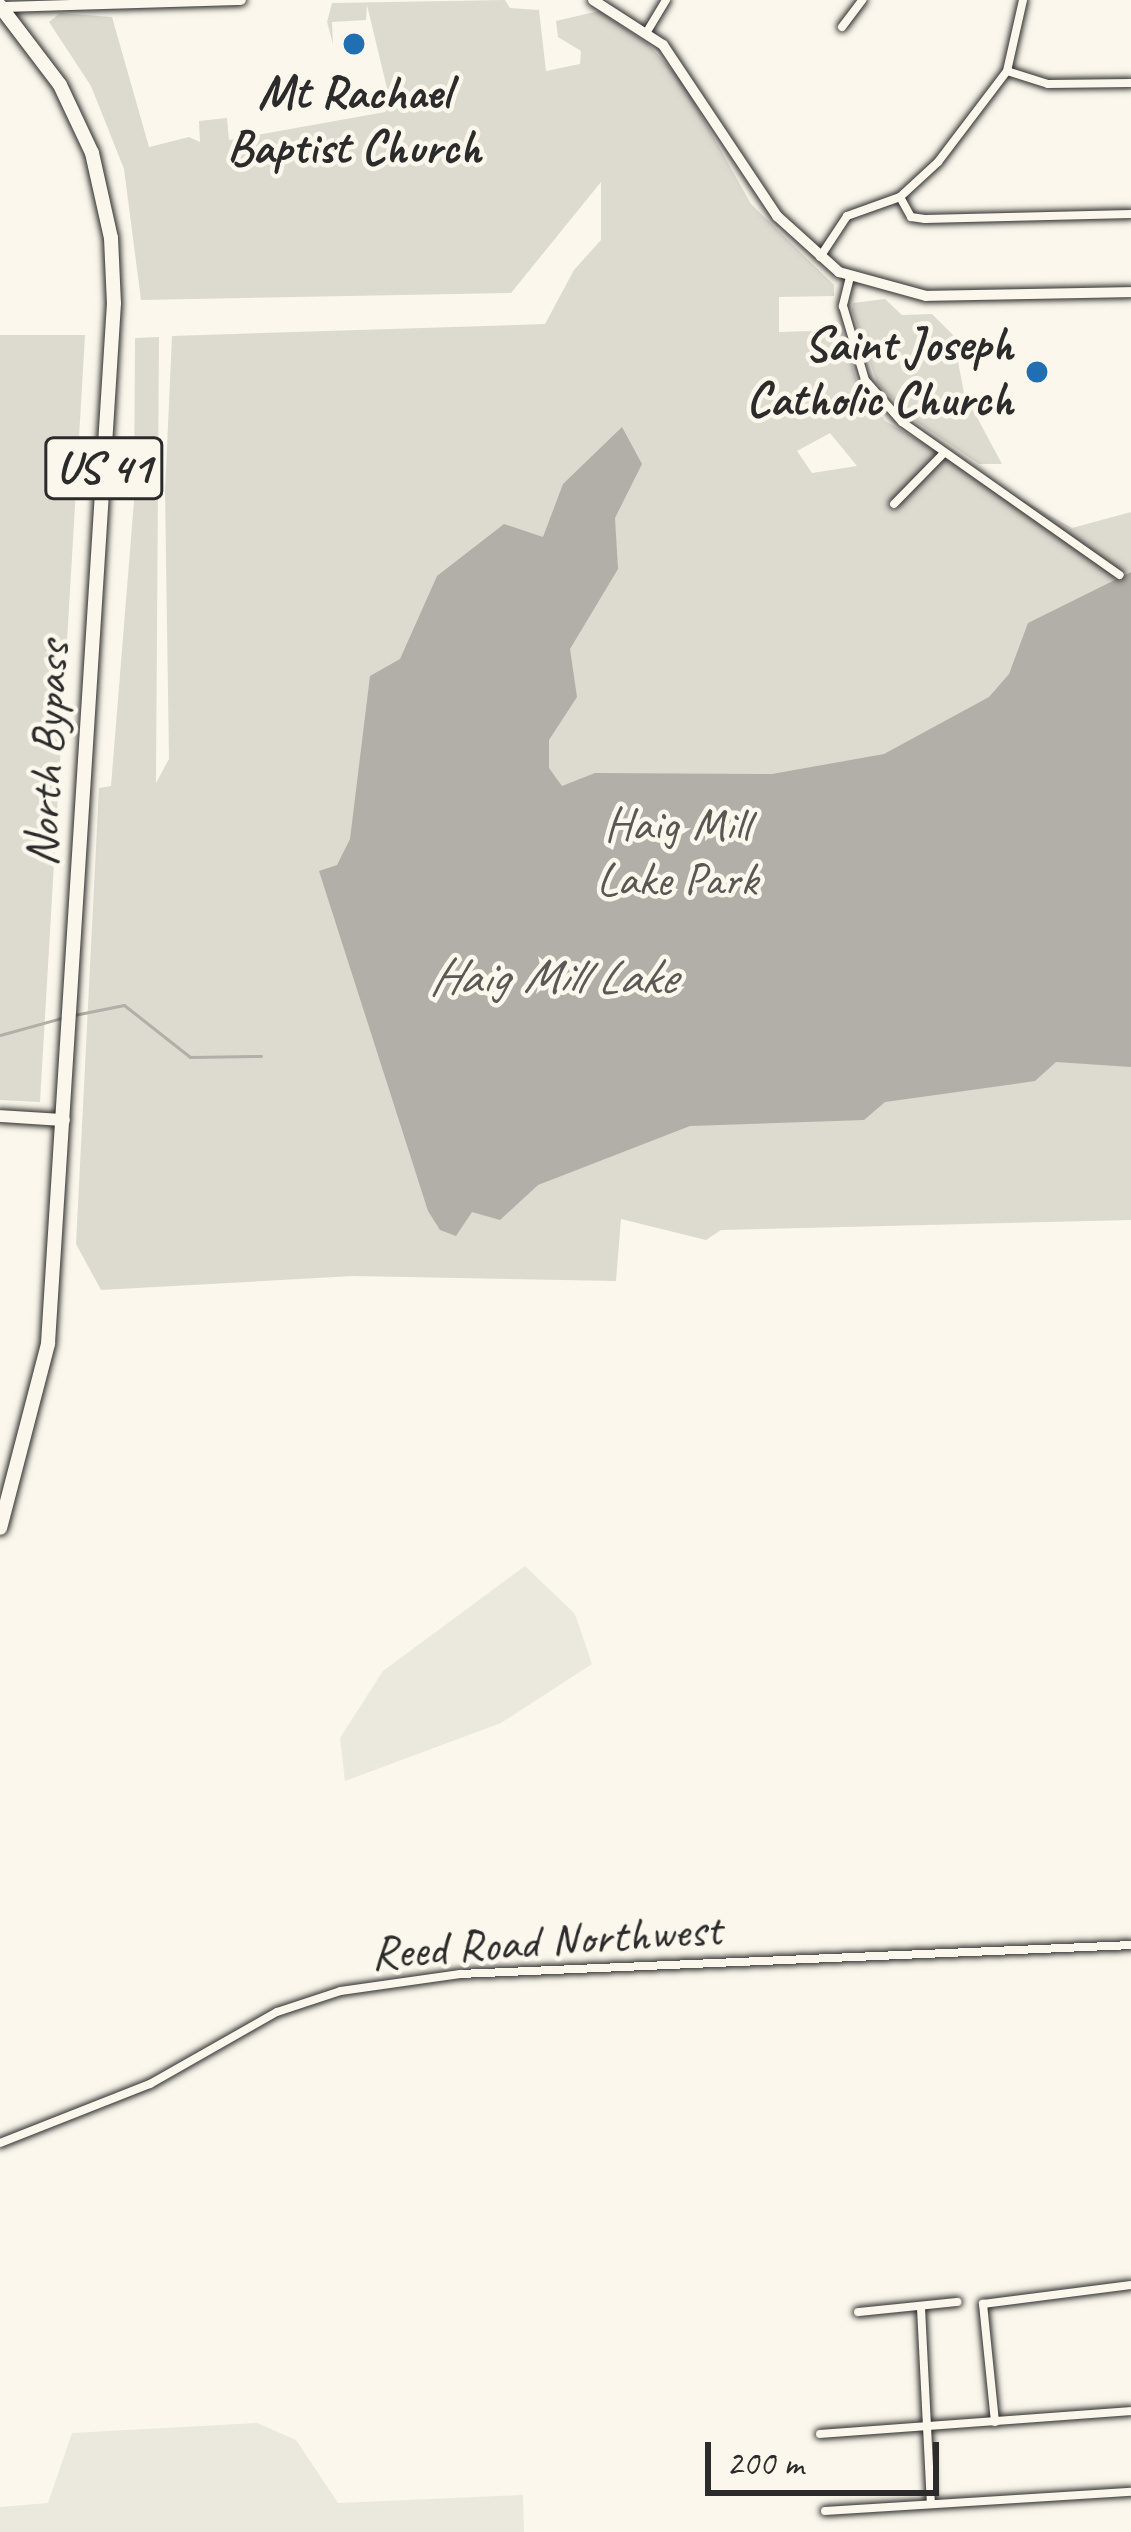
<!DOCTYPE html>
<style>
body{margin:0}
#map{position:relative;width:1131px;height:2532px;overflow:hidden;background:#fbf7ec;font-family:Caveat,sans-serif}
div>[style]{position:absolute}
.built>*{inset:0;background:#ebe8de}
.green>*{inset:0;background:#dddad0}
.water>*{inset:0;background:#b1afa7}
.stream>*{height:3px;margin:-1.5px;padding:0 1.5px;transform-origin:1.5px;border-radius:1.5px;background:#b1afa7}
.roads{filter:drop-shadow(0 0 3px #2b2b2b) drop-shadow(0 0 3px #2b2b2b)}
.minor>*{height:8px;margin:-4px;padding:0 4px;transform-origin:4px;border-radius:4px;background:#fbf7ec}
.tertiary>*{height:10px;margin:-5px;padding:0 5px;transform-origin:5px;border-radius:5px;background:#fbf7ec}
.secondary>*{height:12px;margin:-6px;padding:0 6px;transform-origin:6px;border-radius:6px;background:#fbf7ec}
.trunk>*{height:14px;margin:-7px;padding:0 7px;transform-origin:7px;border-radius:7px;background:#fbf7ec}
.dots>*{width:33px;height:33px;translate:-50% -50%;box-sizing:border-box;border:6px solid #fbf7ec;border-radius:50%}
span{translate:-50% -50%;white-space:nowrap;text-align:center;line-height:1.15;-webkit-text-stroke:9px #fbf7ec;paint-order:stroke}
.shield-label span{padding:3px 9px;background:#fbf7ec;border:3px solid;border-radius:9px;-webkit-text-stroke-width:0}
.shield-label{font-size:45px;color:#2b2b2b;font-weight:700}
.poi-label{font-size:48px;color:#2b2b2b;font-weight:700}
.right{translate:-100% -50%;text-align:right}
.street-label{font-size:48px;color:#2b2b2b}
.park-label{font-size:48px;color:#585754}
.water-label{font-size:51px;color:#5a5956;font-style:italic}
.scale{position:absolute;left:705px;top:2442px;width:234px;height:54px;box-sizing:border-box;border:6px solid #2b2b2b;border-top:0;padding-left:15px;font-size:36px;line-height:42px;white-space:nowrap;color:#2b2b2b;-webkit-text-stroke:9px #fbf7ec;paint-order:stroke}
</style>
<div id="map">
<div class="built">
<i style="clip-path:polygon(525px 1566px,575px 1614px,592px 1664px,501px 1723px,345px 1781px,340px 1738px,383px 1671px)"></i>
<i style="clip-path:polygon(257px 2423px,296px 2440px,338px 2503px,523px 2495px,524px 2532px,0 2532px,0 2507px,48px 2503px,72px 2433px)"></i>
</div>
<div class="green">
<i style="clip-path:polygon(evenodd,505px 0,510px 8px,539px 10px,546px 71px,580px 64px,581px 51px,558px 37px,556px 21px,599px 11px,648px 44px,682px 81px,751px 204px,834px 285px,834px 296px,779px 297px,779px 332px,842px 330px,857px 382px,885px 421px,1072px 528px,1131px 512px,1131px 1220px,721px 1230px,706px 1240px,621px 1219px,616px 1281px,353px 1276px,101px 1290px,76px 1244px,99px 788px,111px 786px,134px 501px,135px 338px,159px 337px,156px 783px,169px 759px,165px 491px,172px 336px,545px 324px,574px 270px,601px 240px,601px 182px,511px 293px,141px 300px,124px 169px,91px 86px,49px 22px,60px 13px,112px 17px,149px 147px,189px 137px,200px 142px,199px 121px,227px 118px,229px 140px,385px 112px,391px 105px,367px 5px,366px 20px,332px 22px,333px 44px,327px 22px,332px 3px,505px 0,830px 433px,857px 466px,812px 473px,797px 451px,830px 433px)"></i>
<i style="clip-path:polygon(885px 299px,902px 315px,932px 314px,953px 335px,964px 393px,1002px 464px,979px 464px,914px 420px,877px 383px,852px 310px,853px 303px)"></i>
<i style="clip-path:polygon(0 335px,85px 335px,40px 1102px,0 1100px)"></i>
</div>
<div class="water">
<i style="clip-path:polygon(622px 427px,642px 464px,615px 518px,618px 569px,570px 649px,577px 697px,549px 740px,549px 768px,562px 786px,595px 773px,772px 774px,884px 754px,989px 697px,1009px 674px,1028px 623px,1131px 572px,1131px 1067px,1056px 1062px,1035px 1081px,885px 1102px,864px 1120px,690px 1126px,538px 1185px,500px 1220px,472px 1212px,456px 1236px,440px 1230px,428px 1211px,319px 871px,337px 865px,350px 839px,370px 676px,400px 659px,437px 576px,504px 524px,543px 537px,563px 484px)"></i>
</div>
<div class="stream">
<i style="left:74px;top:1015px;width:51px;rotate:-11.3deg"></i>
<i style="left:124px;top:1005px;width:84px;rotate:38.2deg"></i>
<i style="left:190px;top:1057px;width:71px;rotate:-0.8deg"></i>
<i style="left:0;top:1035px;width:67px;rotate:-15.5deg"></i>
</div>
<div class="roads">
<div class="minor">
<i style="left:842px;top:27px;width:34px;rotate:-53deg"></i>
<i style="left:648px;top:30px;width:35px;rotate:-59deg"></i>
<i style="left:1007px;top:71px;width:43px;rotate:17.6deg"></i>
<i style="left:1048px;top:84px;width:83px;rotate:-0.7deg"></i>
<i style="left:900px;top:197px;width:23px;rotate:61deg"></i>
<i style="left:911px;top:217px;width:14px;rotate:8deg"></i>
<i style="left:925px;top:219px;width:206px;rotate:-1.4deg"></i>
<i style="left:820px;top:257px;width:49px;rotate:-56.6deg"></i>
<i style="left:847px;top:216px;width:56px;rotate:-19.7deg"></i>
<i style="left:900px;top:197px;width:52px;rotate:-42.6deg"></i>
<i style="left:938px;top:162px;width:114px;rotate:-52.8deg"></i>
<i style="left:1007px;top:71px;width:73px;rotate:-77.3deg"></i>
<i style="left:850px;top:277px;width:30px;rotate:104deg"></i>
<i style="left:843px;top:306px;width:77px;rotate:73.4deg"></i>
<i style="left:865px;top:380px;width:56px;rotate:48.6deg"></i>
<i style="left:902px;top:422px;width:266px;rotate:35.1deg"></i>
<i style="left:894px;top:504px;width:71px;rotate:-45.6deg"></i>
<i style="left:0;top:2143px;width:161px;rotate:-21.5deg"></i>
<i style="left:150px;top:2084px;width:146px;rotate:-29.6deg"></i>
<i style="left:277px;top:2012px;width:67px;rotate:-18.2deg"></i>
<i style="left:341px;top:1991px;width:120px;rotate:-8.1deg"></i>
<i style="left:460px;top:1974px;width:672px;rotate:-2.47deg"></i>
<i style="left:921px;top:2308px;width:196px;rotate:87.1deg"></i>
<i style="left:858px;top:2312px;width:100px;rotate:-5.8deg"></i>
<i style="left:995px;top:2422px;width:119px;rotate:-95.8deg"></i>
<i style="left:983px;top:2304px;width:149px;rotate:-7.3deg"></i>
<i style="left:820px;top:2434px;width:312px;rotate:-4.2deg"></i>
<i style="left:825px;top:2511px;width:307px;rotate:-3.6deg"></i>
</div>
<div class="tertiary">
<i style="left:593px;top:0;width:83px;rotate:32.7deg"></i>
<i style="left:663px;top:45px;width:206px;rotate:56.3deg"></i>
<i style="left:777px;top:216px;width:84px;rotate:42.1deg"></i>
<i style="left:839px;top:272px;width:90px;rotate:15.4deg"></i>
<i style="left:926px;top:296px;width:205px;rotate:-1.1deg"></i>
<i style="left:0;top:7px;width:241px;rotate:-1.7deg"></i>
</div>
<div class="secondary">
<i style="left:0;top:1116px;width:64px;rotate:3.6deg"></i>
</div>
<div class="trunk">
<i style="left:0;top:6px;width:99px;rotate:52.8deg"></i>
<i style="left:60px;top:85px;width:75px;rotate:64.8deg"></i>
<i style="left:92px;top:153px;width:87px;rotate:77.4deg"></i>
<i style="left:111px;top:238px;width:65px;rotate:87.4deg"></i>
<i style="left:114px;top:303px;width:1043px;rotate:93.63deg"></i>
<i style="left:48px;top:1344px;width:190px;rotate:104.6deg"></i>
</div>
</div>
<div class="dots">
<i style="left:354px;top:44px;background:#1f6fb2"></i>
<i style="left:1037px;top:372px;background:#1f6fb2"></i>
</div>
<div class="shield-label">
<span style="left:104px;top:468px">US 41</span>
</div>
<div class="poi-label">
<span style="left:354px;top:120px">Mt Rachael<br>Baptist Church</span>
<span class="right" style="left:1013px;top:372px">Saint Joseph<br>Catholic Church</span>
</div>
<div class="street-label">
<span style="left:47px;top:754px;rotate:-87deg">North Bypass</span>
<span style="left:546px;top:1941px;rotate:-4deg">Reed Road Northwest</span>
</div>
<div class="park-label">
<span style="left:677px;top:852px">Haig Mill<br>Lake Park</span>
</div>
<div class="water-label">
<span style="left:552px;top:976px">Haig Mill Lake</span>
</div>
<div class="scale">200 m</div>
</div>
